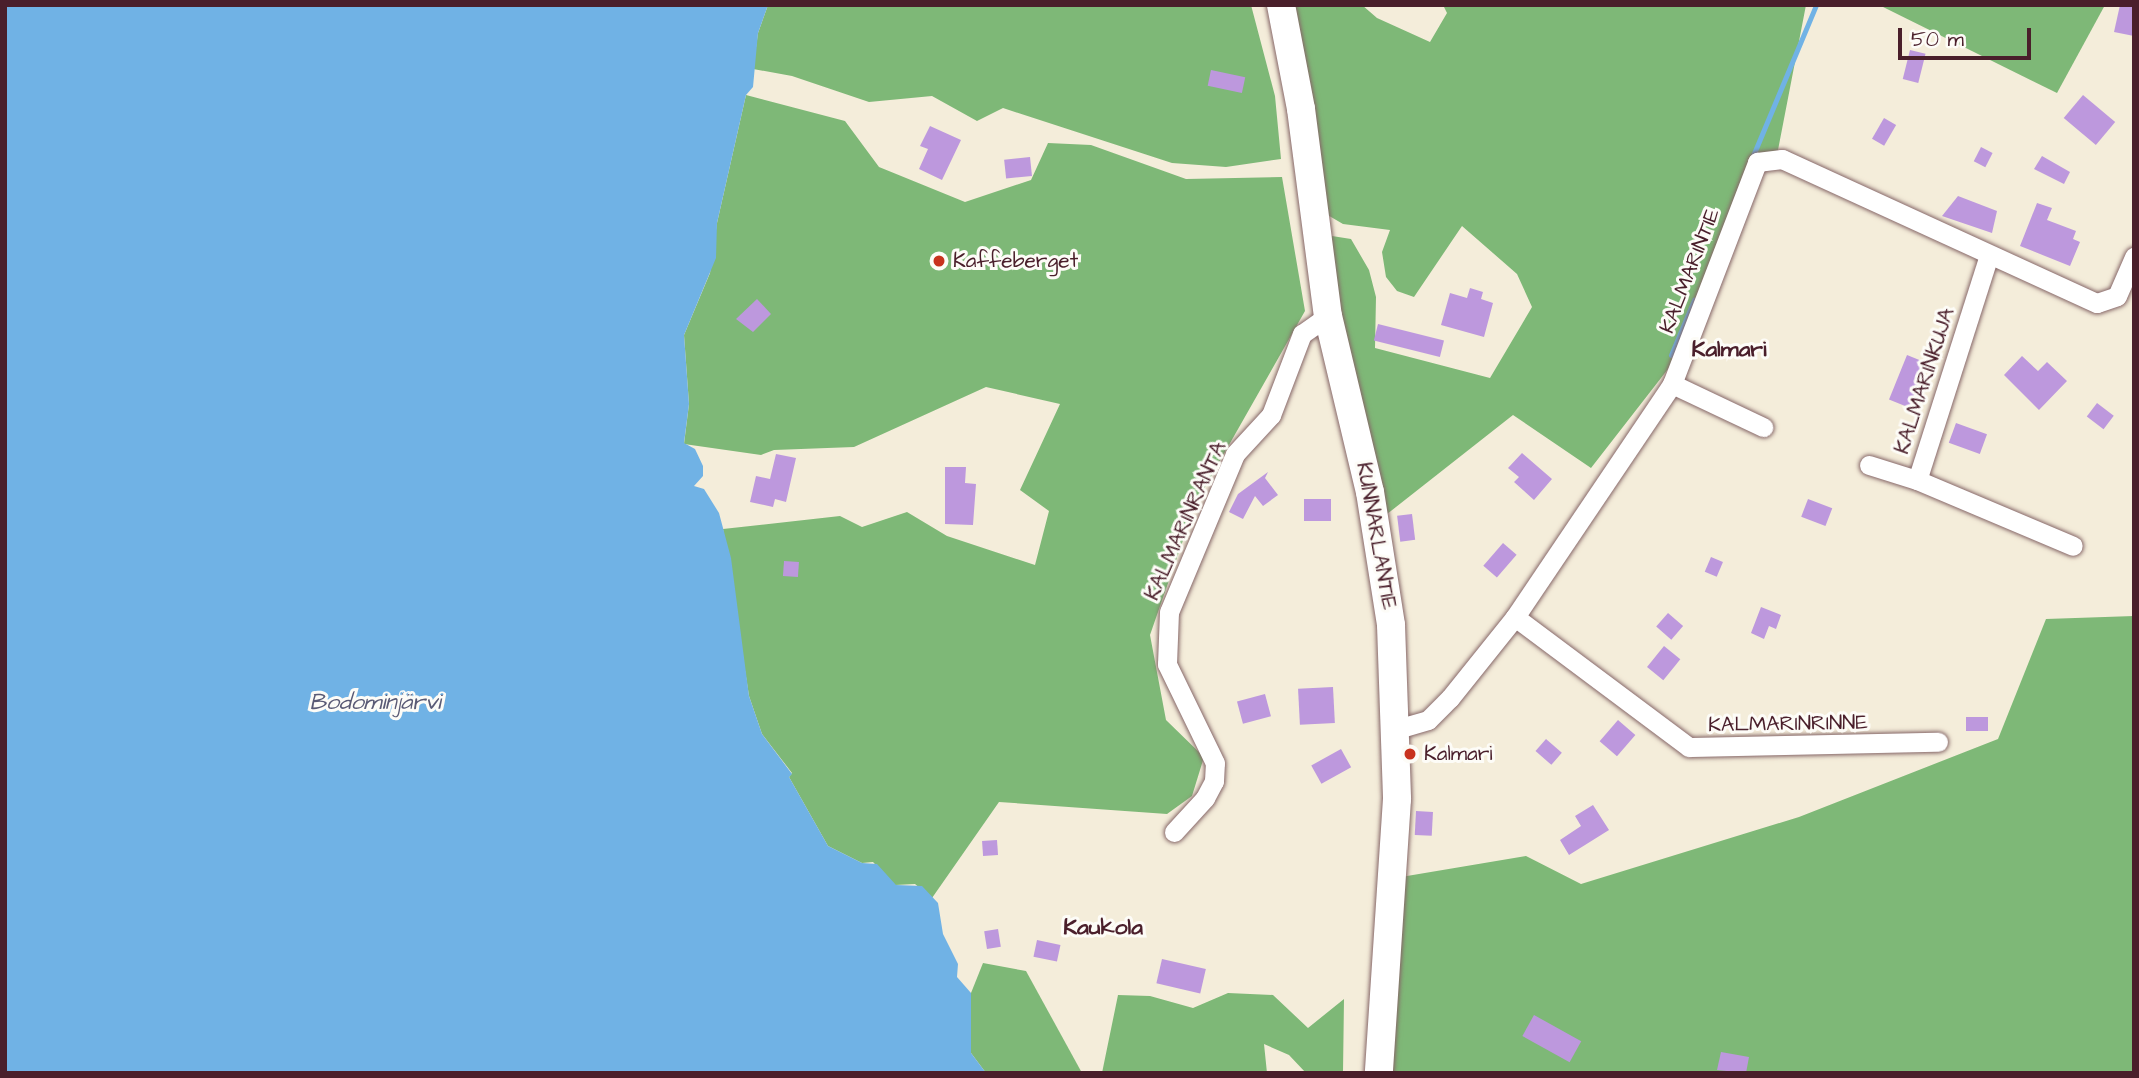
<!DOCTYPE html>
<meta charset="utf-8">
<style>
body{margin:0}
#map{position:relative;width:2139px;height:1078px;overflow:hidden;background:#f4edda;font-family:"Architects Daughter",sans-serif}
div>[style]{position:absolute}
.forest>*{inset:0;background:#7eb877}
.water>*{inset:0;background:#70b2e5}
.stream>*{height:5px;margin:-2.5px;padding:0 2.5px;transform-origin:2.5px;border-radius:2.5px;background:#70b2e5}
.building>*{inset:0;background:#bd98dd;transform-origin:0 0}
.roads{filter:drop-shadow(0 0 2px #866768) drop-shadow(0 0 2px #866768)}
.minor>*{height:19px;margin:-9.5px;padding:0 9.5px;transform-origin:9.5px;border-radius:9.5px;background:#fff}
.secondary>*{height:28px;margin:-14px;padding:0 14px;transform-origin:14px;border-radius:14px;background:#fff}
.dots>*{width:19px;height:19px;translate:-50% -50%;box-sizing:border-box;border:4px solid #fdfcf7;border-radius:50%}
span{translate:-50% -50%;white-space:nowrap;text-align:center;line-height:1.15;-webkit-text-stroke:6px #fdfcf7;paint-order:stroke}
.poi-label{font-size:21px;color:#4a1f2b}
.left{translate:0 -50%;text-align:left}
.street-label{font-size:21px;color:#4a1f2b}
.neighbourhood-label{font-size:23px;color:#4a1f2b;font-weight:700}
.water-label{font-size:23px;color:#595a75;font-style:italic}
.frame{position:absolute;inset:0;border:7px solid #4a1f2b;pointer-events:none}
.scale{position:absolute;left:1898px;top:28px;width:133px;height:32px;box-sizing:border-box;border:4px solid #4a1f2b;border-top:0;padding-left:9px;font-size:21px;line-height:24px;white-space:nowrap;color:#4a1f2b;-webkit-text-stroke:5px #fdfcf7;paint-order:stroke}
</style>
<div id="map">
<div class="forest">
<i style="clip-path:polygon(768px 5px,1251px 5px,1275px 96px,1281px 159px,1226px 167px,1172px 163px,1003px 108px,977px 121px,932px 96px,869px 102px,792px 76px,753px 69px,758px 33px)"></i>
<i style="clip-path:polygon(1290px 5px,1362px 5px,1377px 18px,1430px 42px,1447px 13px,1443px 5px,1806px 5px,1778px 150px,1748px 164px,1675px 360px,1591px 468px,1513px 415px,1382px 518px,1324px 248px,1332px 236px,1351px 239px,1369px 270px,1376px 297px,1375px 348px,1490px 378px,1532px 307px,1517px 274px,1462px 226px,1414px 297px,1397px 291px,1386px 277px,1382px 252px,1390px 230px,1343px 224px,1319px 210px)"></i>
<i style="clip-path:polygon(1879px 5px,2105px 5px,2057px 93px)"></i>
<i style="clip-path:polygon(746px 95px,845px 121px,879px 167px,965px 202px,1031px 180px,1048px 143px,1091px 145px,1186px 179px,1282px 177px,1305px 311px,1196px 503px,1150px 635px,1166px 720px,1204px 757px,1192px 796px,1167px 814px,999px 802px,932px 898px,915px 884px,895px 885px,873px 862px,862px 863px,828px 846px,789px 777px,792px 773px,762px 734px,749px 696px,723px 529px,840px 516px,862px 527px,907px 512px,947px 536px,1035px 565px,1049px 511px,1020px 490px,1060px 404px,986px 387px,854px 447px,774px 450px,761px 455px,684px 444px,689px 404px,684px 335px,710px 273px,717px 223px)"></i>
<i style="clip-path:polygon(2134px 616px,2134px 1073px,1387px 1073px,1401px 877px,1526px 856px,1581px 884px,1799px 817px,1998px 739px,2046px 619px)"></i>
<i style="clip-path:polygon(983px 963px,1026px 971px,1082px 1073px,986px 1073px,971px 1053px,968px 1026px,971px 993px)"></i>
<i style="clip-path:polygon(1228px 993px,1273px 995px,1308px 1028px,1344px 999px,1343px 1073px,1306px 1073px,1289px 1055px,1264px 1044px,1267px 1073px,1102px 1073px,1118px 995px,1150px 996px,1193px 1008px)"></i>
</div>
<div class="water">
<i style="clip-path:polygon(5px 5px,768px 5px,758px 33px,753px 87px,746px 95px,717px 223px,716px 258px,684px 335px,689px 404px,684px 443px,695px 449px,703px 466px,703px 476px,694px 486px,704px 489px,719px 513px,731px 558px,749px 696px,762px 734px,792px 774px,789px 777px,828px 846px,862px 863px,877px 864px,896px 885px,922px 886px,938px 903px,943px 934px,958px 964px,957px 977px,971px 993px,971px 1053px,986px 1073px,5px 1073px)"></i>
</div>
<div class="stream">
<i style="left:1752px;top:158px;width:166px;rotate:-67.3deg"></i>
<i style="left:1671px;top:355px;width:60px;rotate:-67.3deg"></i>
</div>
<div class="building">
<i style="clip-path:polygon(2120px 5px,2134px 5px,2134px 36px,2114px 32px)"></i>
<i style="left:1910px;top:50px;width:16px;height:30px;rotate:14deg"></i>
<i style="left:1211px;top:70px;width:35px;height:16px;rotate:12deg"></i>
<i style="left:2083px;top:95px;width:42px;height:30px;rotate:40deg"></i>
<i style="left:1884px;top:118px;width:14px;height:24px;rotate:30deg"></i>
<i style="clip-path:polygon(930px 126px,961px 140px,942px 180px,919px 169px,928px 149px,920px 146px)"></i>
<i style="left:1981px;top:147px;width:13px;height:16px;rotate:27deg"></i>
<i style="clip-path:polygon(2042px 156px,2070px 172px,2064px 184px,2034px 169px)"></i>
<i style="left:1030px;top:157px;width:19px;height:26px;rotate:84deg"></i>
<i style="clip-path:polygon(1958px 196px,1997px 211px,1992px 233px,1942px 216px)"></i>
<i style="clip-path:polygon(2037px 203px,2052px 208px,2047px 220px,2076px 231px,2073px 239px,2080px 242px,2070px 266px,2020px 246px)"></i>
<i style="clip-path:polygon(1470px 288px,1483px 292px,1481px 299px,1493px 303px,1484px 337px,1441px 325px,1450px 293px,1467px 298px)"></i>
<i style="clip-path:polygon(757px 299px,771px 314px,753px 332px,736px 319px)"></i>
<i style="left:1378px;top:324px;width:68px;height:17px;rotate:14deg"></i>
<i style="left:1907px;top:355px;width:22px;height:48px;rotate:22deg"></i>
<i style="clip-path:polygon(2022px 356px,2038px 371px,2047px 362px,2067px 381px,2039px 410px,2004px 375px)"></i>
<i style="left:2097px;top:403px;width:21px;height:17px;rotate:37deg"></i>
<i style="left:1956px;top:423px;width:33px;height:21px;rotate:20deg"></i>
<i style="clip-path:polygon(1522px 453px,1552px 479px,1534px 500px,1514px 482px,1519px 477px,1508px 468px)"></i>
<i style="clip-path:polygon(776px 454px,796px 458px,786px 502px,775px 499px,773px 507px,750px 502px,756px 476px,770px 479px)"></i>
<i style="clip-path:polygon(945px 467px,966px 467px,965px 483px,976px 484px,973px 525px,945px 524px)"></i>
<i style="clip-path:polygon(1268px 472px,1265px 478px,1278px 495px,1263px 506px,1255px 496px,1243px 519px,1229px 512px,1238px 494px)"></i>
<i style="left:1331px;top:499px;width:22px;height:27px;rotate:90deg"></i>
<i style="left:1808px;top:499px;width:26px;height:19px;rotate:21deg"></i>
<i style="left:1412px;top:514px;width:26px;height:15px;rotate:83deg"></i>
<i style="left:1503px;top:543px;width:18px;height:30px;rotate:41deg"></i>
<i style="left:1711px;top:557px;width:13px;height:16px;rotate:23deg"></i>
<i style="left:784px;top:561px;width:15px;height:15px;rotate:4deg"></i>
<i style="clip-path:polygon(1761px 607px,1781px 615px,1776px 629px,1769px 626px,1764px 639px,1751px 633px)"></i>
<i style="left:1668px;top:613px;width:20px;height:18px;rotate:41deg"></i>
<i style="left:1664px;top:646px;width:21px;height:27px;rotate:39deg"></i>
<i style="left:1333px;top:687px;width:36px;height:35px;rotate:87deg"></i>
<i style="left:1265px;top:694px;width:23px;height:29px;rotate:75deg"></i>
<i style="left:1988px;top:717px;width:14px;height:22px;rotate:90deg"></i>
<i style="left:1618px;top:720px;width:23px;height:28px;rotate:41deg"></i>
<i style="left:1546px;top:739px;width:21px;height:16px;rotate:41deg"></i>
<i style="left:1341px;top:749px;width:21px;height:34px;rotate:61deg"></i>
<i style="clip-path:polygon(1593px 805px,1609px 830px,1569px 855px,1560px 840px,1581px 826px,1575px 816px)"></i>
<i style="left:1416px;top:811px;width:17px;height:24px;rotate:3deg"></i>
<i style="left:997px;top:840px;width:15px;height:15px;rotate:86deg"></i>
<i style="left:998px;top:929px;width:18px;height:14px;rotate:81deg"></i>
<i style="left:1037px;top:940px;width:24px;height:17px;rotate:12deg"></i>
<i style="left:1162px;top:959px;width:45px;height:25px;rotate:13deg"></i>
<i style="left:1534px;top:1015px;width:54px;height:24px;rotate:29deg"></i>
<i style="clip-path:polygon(1721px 1052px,1749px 1057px,1746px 1073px,1717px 1070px)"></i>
</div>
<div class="roads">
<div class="minor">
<i style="left:1989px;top:255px;width:236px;rotate:107.7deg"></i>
<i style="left:1917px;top:480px;width:169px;rotate:22.9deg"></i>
<i style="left:1672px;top:384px;width:101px;rotate:25.3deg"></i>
<i style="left:1869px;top:465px;width:50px;rotate:17.4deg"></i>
<i style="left:1515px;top:617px;width:217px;rotate:36.8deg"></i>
<i style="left:1689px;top:747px;width:249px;rotate:-1.2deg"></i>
<i style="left:1397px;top:729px;width:32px;rotate:-16deg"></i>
<i style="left:1428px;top:720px;width:31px;rotate:-45deg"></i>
<i style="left:1450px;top:698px;width:104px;rotate:-51.3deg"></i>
<i style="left:1515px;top:617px;width:281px;rotate:-56deg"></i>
<i style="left:1672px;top:384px;width:238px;rotate:-69deg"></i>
<i style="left:1757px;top:162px;width:25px;rotate:-7deg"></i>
<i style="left:1782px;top:159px;width:346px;rotate:24.6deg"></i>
<i style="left:2097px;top:303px;width:21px;rotate:-19deg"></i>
<i style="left:2117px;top:296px;width:43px;rotate:-66.4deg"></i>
<i style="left:1174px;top:832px;width:46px;rotate:-47.6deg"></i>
<i style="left:1205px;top:798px;width:19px;rotate:-62deg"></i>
<i style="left:1214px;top:781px;width:18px;rotate:-87deg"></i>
<i style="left:1215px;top:763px;width:110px;rotate:-115.9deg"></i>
<i style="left:1167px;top:664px;width:52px;rotate:-87.8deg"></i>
<i style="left:1169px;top:612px;width:171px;rotate:-67.3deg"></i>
<i style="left:1235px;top:454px;width:53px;rotate:-47.3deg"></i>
<i style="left:1271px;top:415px;width:87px;rotate:-69.1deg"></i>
<i style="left:1302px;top:334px;width:32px;rotate:-35deg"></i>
</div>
<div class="secondary">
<i style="left:1281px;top:5px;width:106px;rotate:79.1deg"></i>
<i style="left:1301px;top:109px;width:209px;rotate:82.6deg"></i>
<i style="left:1328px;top:316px;width:181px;rotate:76.6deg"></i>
<i style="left:1370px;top:492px;width:135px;rotate:81deg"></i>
<i style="left:1391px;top:625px;width:174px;rotate:88deg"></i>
<i style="left:1397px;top:799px;width:275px;rotate:93.8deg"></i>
</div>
</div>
<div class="dots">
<i style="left:939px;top:261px;background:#c8321e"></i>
<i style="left:1410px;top:754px;background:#c8321e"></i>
</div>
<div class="poi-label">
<span class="left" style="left:953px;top:261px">Kaffeberget</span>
<span class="left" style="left:1424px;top:754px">Kalmari</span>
</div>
<div class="street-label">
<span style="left:1690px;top:271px;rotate:-69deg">KALMARINTIE</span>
<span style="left:1925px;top:381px;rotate:-72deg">KALMARINKUJA</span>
<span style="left:1186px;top:521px;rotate:-66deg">KALMARINRANTA</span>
<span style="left:1376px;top:536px;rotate:80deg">KUNNARLANTIE</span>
<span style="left:1788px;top:724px;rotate:-1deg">KALMARINRINNE</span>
</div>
<div class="neighbourhood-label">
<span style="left:1729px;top:349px">Kalmari</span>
<span style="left:1103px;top:927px">Kaukola</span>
</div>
<div class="water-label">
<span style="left:375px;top:702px">Bodominjärvi</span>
</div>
<div class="frame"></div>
<div class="scale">50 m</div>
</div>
